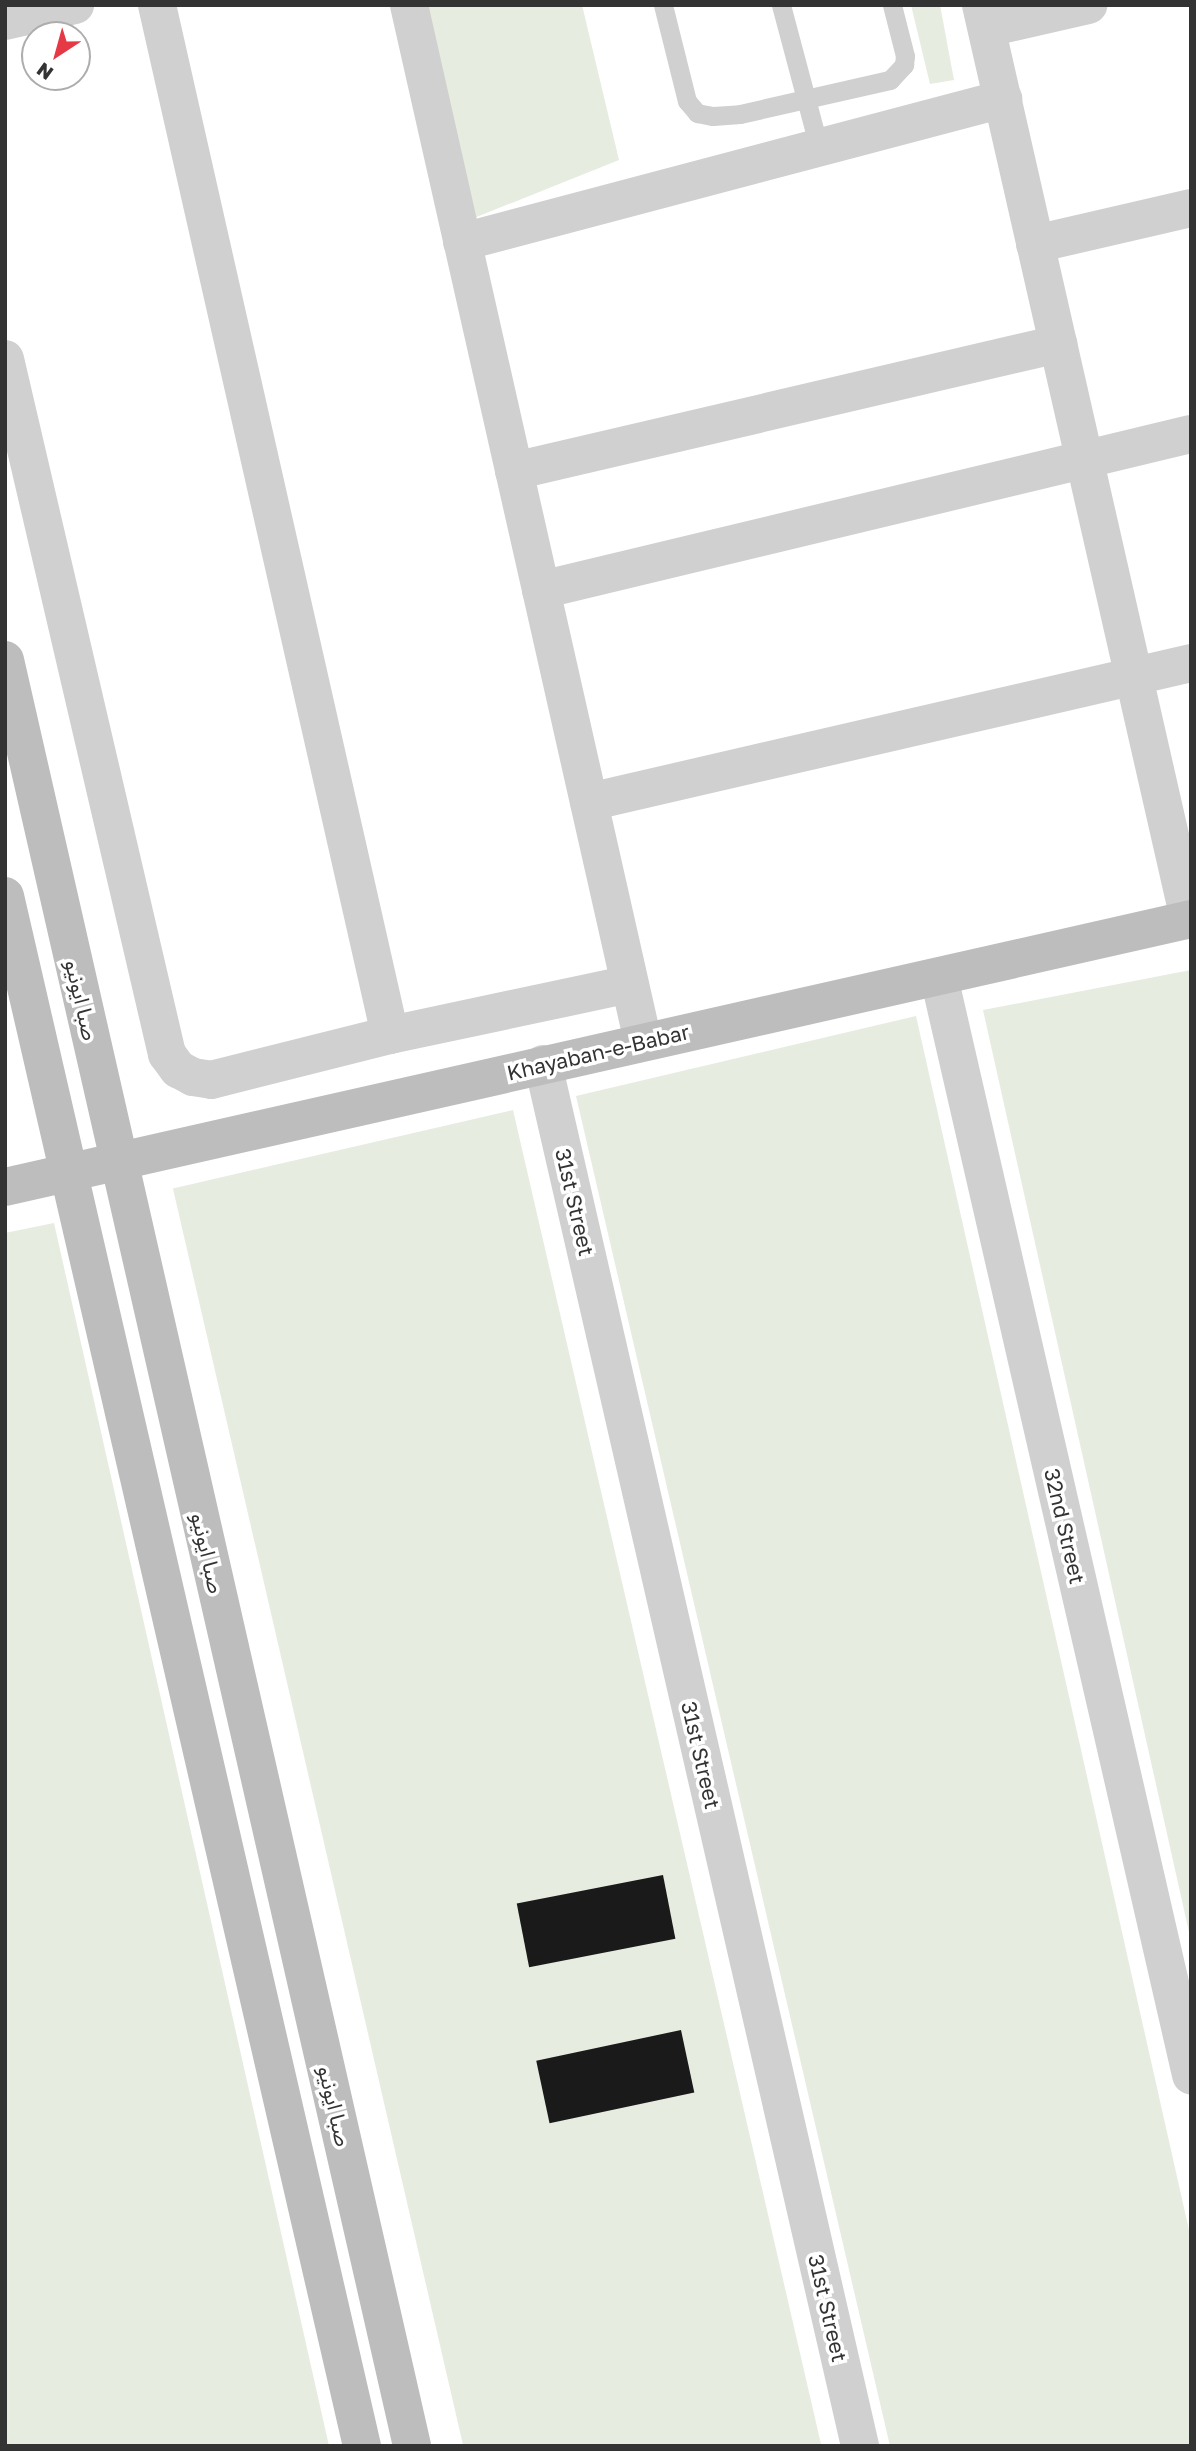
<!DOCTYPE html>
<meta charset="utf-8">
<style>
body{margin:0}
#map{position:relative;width:1196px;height:2451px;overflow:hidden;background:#fff;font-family:"Golos Text","Noto Sans Arabic",sans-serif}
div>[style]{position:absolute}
.green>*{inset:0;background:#e6ecdf;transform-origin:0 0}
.building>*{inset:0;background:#1a1a1a;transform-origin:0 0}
.lane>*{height:19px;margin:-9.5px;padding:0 9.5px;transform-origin:9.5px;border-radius:9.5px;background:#d0d0d0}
.street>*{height:38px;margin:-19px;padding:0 19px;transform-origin:19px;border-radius:19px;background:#d0d0d0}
.secondary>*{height:38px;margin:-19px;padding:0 19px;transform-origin:19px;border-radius:19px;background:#bdbdbd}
span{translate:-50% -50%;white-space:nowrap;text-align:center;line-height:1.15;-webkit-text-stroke:7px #fff;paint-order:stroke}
.street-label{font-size:21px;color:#333}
.frame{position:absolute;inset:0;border:7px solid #333;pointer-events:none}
.north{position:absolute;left:21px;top:21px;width:70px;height:70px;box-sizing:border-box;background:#fff;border:2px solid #adadad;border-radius:50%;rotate:216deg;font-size:19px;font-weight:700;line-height:28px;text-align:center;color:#333}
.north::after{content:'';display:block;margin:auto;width:24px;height:32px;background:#e63946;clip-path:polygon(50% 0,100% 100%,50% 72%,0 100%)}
</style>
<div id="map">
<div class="green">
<i style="clip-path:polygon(424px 5px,582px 5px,619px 160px,474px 218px)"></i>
<i style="clip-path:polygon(911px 5px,940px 5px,954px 80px,930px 84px)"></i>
<i style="clip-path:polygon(1191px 970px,1191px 1941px,983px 1010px)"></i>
<i style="clip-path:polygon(916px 1016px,1191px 2239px,1191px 2446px,890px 2446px,576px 1096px)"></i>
<i style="left:513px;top:1110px;width:1369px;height:349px;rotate:77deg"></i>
<i style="clip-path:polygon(54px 1223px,329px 2446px,5px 2446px,5px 1233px)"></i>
</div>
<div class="building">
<i style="left:663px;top:1875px;width:65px;height:149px;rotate:79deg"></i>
<i style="left:681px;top:2030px;width:64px;height:148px;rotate:78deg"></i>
</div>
<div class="lane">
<i style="left:663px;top:5px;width:99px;rotate:76deg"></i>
<i style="left:687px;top:101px;width:16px;rotate:50deg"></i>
<i style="left:697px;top:113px;width:16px;rotate:11deg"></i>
<i style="left:713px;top:116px;width:27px;rotate:-4deg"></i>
<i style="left:740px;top:114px;width:154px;rotate:-12.8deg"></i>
<i style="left:890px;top:80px;width:21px;rotate:-47deg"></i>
<i style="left:904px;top:65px;width:9px;rotate:-84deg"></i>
<i style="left:905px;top:56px;width:53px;rotate:-104.3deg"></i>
<i style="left:781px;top:5px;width:148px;rotate:75.1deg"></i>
</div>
<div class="street">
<i style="left:157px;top:5px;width:1056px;rotate:77.25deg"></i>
<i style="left:409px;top:5px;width:1063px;rotate:77.28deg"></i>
<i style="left:981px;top:5px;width:937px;rotate:77.18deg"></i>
<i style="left:5px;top:21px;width:72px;rotate:-12.9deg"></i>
<i style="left:987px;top:28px;width:104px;rotate:-12.8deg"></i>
<i style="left:462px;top:242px;width:560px;rotate:-14.81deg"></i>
<i style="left:1035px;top:244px;width:160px;rotate:-13deg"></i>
<i style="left:5px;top:359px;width:714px;rotate:76.88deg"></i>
<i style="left:167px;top:1054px;width:19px;rotate:54deg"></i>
<i style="left:178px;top:1069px;width:17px;rotate:28deg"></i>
<i style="left:193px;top:1077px;width:18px;rotate:9deg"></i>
<i style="left:211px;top:1080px;width:185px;rotate:-14.1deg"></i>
<i style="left:390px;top:1035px;width:244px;rotate:-12deg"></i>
<i style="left:514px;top:471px;width:559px;rotate:-13.14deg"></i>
<i style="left:541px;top:590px;width:668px;rotate:-13.5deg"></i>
<i style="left:589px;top:802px;width:618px;rotate:-13deg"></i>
<i style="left:939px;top:977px;width:1127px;rotate:77.07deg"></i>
<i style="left:543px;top:1064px;width:1418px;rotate:77.08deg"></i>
</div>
<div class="secondary">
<i style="left:5px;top:660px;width:1832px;rotate:77.16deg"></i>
<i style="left:5px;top:896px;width:1591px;rotate:77.03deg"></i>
<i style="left:5px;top:1187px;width:1216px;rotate:-12.73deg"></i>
</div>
<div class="street-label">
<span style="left:82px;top:1000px;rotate:77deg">صبا ایونیو</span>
<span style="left:598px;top:1052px;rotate:-13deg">Khayaban-e-Babar</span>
<span style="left:575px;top:1202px;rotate:77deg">31st Street</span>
<span style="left:1065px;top:1526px;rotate:77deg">32nd Street</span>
<span style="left:208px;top:1553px;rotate:77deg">صبا ایونیو</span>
<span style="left:701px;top:1755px;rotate:77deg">31st Street</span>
<span style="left:335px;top:2106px;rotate:77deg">صبا ایونیو</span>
<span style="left:828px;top:2308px;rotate:77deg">31st Street</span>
</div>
<div class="frame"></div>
<div class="north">N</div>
</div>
